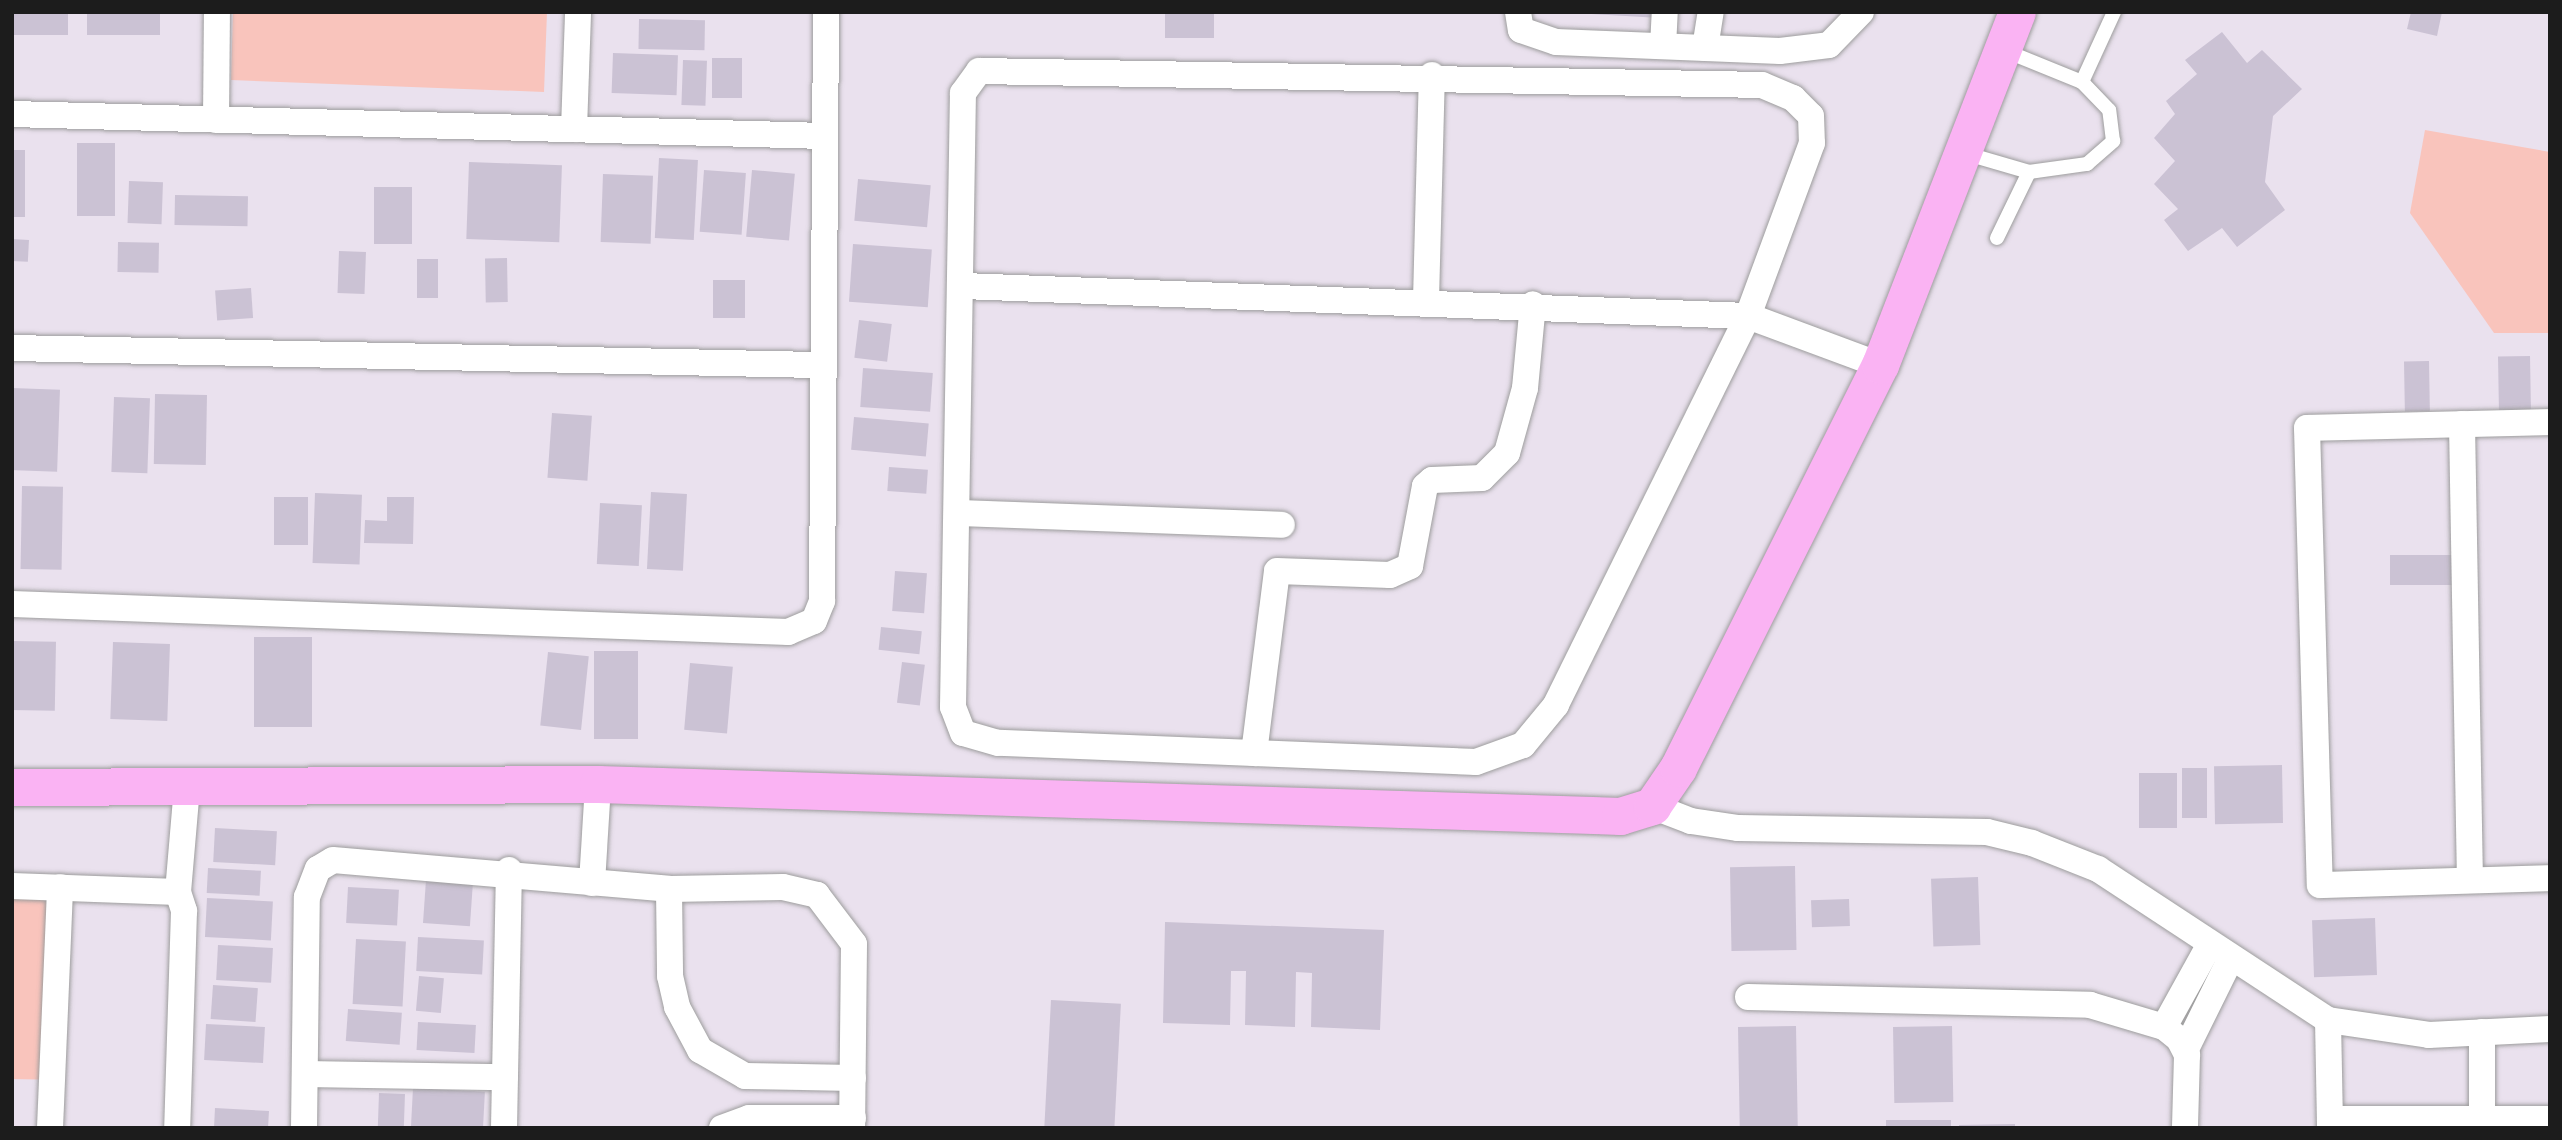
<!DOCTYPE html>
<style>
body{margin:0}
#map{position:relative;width:2562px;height:1140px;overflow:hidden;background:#eae1ee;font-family:Quicksand,sans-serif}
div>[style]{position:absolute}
.park>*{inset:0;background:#f9c4bc;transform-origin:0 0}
.building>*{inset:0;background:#cbc2d4;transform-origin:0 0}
.roads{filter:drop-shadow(0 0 2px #9d9d9d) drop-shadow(0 0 2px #9d9d9d)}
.lane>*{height:14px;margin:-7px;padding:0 7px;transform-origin:7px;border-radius:7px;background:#fff}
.street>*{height:26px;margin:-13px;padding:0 13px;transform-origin:13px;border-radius:13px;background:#fff}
.secondary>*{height:37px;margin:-18.5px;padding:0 18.5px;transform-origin:18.5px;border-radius:18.5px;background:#fab3f3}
span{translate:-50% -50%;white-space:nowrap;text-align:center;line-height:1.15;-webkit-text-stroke:6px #fff;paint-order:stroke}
.frame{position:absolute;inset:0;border:14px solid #1c1c1c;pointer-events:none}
</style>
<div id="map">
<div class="park">
<i style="clip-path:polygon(233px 12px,547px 12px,544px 92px,231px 80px)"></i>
<i style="clip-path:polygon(2425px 130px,2550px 152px,2550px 333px,2494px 333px,2410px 213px)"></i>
<i style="left:12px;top:881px;width:45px;height:198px;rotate:1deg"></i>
</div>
<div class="building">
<i style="left:12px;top:12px;width:56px;height:23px"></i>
<i style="left:87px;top:12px;width:73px;height:23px"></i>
<i style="left:1165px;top:12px;width:49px;height:26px"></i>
<i style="clip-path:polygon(1557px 12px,1660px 12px,1660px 18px)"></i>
<i style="clip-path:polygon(2411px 12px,2442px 12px,2437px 36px,2407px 29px)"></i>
<i style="left:639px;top:19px;width:66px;height:30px;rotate:1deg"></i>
<i style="clip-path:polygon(2222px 32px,2247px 63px,2262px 50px,2302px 89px,2273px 116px,2265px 182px,2285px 210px,2237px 247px,2222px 228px,2188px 251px,2164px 220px,2178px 209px,2154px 184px,2175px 161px,2154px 138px,2175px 114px,2166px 101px,2197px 74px,2185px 60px)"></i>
<i style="left:613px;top:53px;width:65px;height:40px;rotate:2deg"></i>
<i style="left:712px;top:58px;width:30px;height:40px"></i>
<i style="left:683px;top:60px;width:24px;height:45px;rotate:2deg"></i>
<i style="left:77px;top:143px;width:38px;height:73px"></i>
<i style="left:12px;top:150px;width:13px;height:67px"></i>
<i style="left:659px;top:158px;width:39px;height:80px;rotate:3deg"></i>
<i style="left:469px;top:162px;width:93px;height:77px;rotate:2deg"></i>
<i style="left:704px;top:170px;width:42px;height:62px;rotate:4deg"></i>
<i style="left:752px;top:170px;width:43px;height:67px;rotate:5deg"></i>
<i style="left:603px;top:174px;width:50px;height:68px;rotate:2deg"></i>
<i style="left:858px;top:179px;width:73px;height:42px;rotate:5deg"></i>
<i style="left:129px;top:181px;width:34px;height:42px;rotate:2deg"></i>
<i style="left:374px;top:187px;width:38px;height:57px"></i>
<i style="left:175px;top:195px;width:73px;height:30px;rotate:1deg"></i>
<i style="left:12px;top:239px;width:17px;height:22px;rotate:3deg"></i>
<i style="left:118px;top:242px;width:41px;height:30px;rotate:1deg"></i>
<i style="left:853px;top:244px;width:79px;height:58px;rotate:4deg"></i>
<i style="left:339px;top:251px;width:27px;height:42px;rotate:2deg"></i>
<i style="left:507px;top:258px;width:44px;height:22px;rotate:89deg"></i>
<i style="left:417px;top:259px;width:21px;height:39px"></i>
<i style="left:745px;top:280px;width:38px;height:32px;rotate:90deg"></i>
<i style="left:251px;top:288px;width:30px;height:36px;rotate:86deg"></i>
<i style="left:859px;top:320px;width:33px;height:38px;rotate:7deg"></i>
<i style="left:2530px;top:356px;width:54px;height:32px;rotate:89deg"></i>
<i style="left:2429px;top:361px;width:50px;height:25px;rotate:89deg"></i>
<i style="left:863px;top:368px;width:70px;height:39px;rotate:4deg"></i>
<i style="left:12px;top:388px;width:48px;height:82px;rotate:2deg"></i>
<i style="left:155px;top:394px;width:52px;height:70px;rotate:1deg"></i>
<i style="left:114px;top:397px;width:36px;height:75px;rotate:2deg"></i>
<i style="left:552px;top:413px;width:40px;height:65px;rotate:4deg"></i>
<i style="left:854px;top:417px;width:75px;height:33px;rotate:5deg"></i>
<i style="left:889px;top:467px;width:39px;height:24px;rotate:4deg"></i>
<i style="left:22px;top:486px;width:41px;height:83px;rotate:1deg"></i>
<i style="left:651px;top:492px;width:36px;height:77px;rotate:3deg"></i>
<i style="left:315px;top:493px;width:47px;height:70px;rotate:2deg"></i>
<i style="left:274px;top:497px;width:34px;height:48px"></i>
<i style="clip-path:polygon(387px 497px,414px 497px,413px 544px,364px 543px,365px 520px,387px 521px)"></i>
<i style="left:600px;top:503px;width:42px;height:61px;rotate:3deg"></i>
<i style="left:2390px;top:555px;width:63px;height:30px"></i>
<i style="left:895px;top:571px;width:32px;height:40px;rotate:4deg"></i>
<i style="left:881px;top:627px;width:41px;height:23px;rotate:6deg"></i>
<i style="left:254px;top:637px;width:58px;height:90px"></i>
<i style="left:12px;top:641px;width:44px;height:69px;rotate:1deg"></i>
<i style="left:113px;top:642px;width:57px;height:77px;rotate:2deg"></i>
<i style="left:594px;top:651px;width:44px;height:88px"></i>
<i style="left:548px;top:652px;width:41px;height:74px;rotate:6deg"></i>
<i style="left:902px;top:662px;width:23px;height:41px;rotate:7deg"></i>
<i style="left:690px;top:663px;width:43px;height:67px;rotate:5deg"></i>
<i style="left:2282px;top:765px;width:58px;height:68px;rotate:89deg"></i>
<i style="left:2182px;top:768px;width:25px;height:50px"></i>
<i style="left:2139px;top:773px;width:38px;height:55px"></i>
<i style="left:215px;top:828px;width:62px;height:34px;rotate:3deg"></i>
<i style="left:1795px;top:866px;width:84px;height:65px;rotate:89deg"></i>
<i style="left:208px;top:868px;width:53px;height:25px;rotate:3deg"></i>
<i style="left:1978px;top:877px;width:68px;height:47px;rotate:88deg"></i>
<i style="left:426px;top:880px;width:47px;height:43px;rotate:4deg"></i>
<i style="left:348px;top:887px;width:51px;height:36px;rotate:3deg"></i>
<i style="left:207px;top:898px;width:66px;height:39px;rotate:3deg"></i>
<i style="left:1849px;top:899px;width:27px;height:38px;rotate:88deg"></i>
<i style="left:2375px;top:918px;width:57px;height:63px;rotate:88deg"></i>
<i style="clip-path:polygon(1165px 922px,1384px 930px,1380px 1030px,1311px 1027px,1312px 973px,1296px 972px,1295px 1027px,1245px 1025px,1246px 971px,1231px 971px,1230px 1025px,1163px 1023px)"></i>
<i style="left:418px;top:937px;width:66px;height:34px;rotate:3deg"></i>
<i style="left:356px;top:939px;width:50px;height:65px;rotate:3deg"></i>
<i style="left:218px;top:945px;width:55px;height:35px;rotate:3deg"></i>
<i style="left:419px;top:976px;width:25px;height:35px;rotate:5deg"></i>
<i style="left:213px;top:985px;width:45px;height:34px;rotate:4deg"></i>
<i style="left:1051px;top:1000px;width:70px;height:128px;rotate:3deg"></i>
<i style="left:348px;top:1009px;width:54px;height:32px;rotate:4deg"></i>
<i style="left:418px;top:1022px;width:58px;height:28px;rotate:3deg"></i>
<i style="left:206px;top:1024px;width:59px;height:36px;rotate:3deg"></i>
<i style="left:1796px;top:1026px;width:102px;height:58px;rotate:89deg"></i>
<i style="left:1952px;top:1026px;width:76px;height:59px;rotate:89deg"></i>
<i style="left:413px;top:1088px;width:72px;height:40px;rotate:3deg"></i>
<i style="left:379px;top:1093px;width:26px;height:33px;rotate:2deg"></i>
<i style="clip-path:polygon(215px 1108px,269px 1111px,268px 1128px,214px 1128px)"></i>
<i style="left:1951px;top:1120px;width:8px;height:65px;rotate:90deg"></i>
<i style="clip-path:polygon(2015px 1124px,2015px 1128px,1959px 1128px,1959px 1125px)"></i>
</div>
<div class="roads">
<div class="lane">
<i style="left:2082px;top:82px;width:77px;rotate:-65.4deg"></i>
<i style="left:1964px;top:153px;width:68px;rotate:16.3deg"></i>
<i style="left:2029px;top:172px;width:59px;rotate:-7.9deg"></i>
<i style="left:2087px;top:164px;width:35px;rotate:-41deg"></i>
<i style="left:2113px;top:141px;width:31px;rotate:-97deg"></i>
<i style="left:2109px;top:110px;width:39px;rotate:-134deg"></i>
<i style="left:2082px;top:82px;width:85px;rotate:-157.9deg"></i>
<i style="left:1997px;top:238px;width:73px;rotate:-64.1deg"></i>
</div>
<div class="street">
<i style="left:1518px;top:12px;width:18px;rotate:81deg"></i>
<i style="left:1521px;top:30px;width:37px;rotate:19deg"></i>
<i style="left:1556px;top:42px;width:224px;rotate:2.3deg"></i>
<i style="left:1780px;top:51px;width:49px;rotate:-7deg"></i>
<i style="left:1829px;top:45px;width:46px;rotate:-45.9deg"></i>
<i style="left:1663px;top:46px;width:34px;rotate:-87deg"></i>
<i style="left:1705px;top:48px;width:36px;rotate:-81deg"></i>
<i style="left:979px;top:71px;width:783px;rotate:1.02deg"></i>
<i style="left:1762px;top:85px;width:34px;rotate:23deg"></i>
<i style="left:1793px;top:98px;width:25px;rotate:45deg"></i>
<i style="left:1811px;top:116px;width:27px;rotate:88deg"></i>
<i style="left:1812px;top:143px;width:184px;rotate:110.3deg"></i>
<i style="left:1748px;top:316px;width:434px;rotate:116.3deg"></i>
<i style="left:1556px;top:705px;width:52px;rotate:129.5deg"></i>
<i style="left:1523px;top:745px;width:50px;rotate:160.1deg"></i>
<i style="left:1476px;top:762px;width:478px;rotate:-177.7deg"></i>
<i style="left:998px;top:743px;width:36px;rotate:-164deg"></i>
<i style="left:963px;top:733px;width:28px;rotate:-111deg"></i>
<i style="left:953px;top:707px;width:614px;rotate:-89.07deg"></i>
<i style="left:963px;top:93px;width:27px;rotate:-54deg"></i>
<i style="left:12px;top:114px;width:812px;rotate:1.55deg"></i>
<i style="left:216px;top:120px;width:108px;rotate:-89.5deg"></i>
<i style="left:574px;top:129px;width:117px;rotate:-88deg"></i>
<i style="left:963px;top:286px;width:786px;rotate:2.19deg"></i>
<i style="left:1748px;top:316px;width:141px;rotate:20.4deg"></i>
<i style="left:1426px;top:300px;width:225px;rotate:-88.5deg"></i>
<i style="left:12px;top:348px;width:806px;rotate:1.21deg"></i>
<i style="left:2550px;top:422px;width:243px;rotate:178.6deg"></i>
<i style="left:2307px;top:428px;width:457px;rotate:88.4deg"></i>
<i style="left:2320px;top:885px;width:230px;rotate:-1.7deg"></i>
<i style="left:2462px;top:424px;width:456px;rotate:89deg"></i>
<i style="left:959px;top:513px;width:323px;rotate:2.1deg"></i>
<i style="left:12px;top:604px;width:777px;rotate:2.07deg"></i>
<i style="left:788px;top:632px;width:28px;rotate:-23deg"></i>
<i style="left:814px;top:621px;width:22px;rotate:-68deg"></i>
<i style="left:822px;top:601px;width:589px;rotate:-89.61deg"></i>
<i style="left:1254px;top:753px;width:183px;rotate:-82.8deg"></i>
<i style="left:1277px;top:571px;width:113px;rotate:2deg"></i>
<i style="left:1390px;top:575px;width:22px;rotate:-24deg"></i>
<i style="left:1410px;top:566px;width:81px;rotate:-79.4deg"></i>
<i style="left:1425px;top:486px;width:9px;rotate:-41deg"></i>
<i style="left:1432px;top:480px;width:50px;rotate:-2.3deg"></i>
<i style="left:1482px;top:478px;width:35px;rotate:-45deg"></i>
<i style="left:1507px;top:453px;width:67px;rotate:-74.5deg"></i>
<i style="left:1525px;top:388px;width:84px;rotate:-84.6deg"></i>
<i style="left:1652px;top:806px;width:42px;rotate:21deg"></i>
<i style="left:1691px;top:821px;width:48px;rotate:8.5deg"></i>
<i style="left:1738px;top:828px;width:249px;rotate:0.9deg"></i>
<i style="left:1987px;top:832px;width:46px;rotate:13.7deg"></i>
<i style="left:2032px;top:843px;width:71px;rotate:21.5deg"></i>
<i style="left:2098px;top:869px;width:275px;rotate:33.3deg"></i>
<i style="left:2328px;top:1020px;width:102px;rotate:8.4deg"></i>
<i style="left:2429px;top:1035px;width:121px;rotate:-2.8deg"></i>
<i style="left:592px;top:883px;width:99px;rotate:-86.5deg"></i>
<i style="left:12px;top:886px;width:166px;rotate:2.1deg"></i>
<i style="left:178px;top:892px;width:20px;rotate:72deg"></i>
<i style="left:184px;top:911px;width:217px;rotate:91.8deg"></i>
<i style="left:669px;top:889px;width:87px;rotate:89.3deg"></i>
<i style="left:670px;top:976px;width:32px;rotate:77deg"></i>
<i style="left:677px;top:1007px;width:49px;rotate:61.9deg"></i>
<i style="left:700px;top:1050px;width:52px;rotate:30deg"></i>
<i style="left:745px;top:1076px;width:108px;rotate:1.1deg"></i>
<i style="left:178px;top:892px;width:106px;rotate:-85.1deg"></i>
<i style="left:1748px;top:997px;width:342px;rotate:1.3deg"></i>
<i style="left:2090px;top:1005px;width:77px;rotate:16.6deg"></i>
<i style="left:2164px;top:1027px;width:19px;rotate:39deg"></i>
<i style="left:2179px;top:1039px;width:18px;rotate:63deg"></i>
<i style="left:2187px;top:1055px;width:73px;rotate:91.6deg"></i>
<i style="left:2328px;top:1020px;width:108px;rotate:88.9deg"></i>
<i style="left:2164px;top:1027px;width:95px;rotate:-61deg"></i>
<i style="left:2482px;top:1032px;width:87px;rotate:90deg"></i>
<i style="left:2186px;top:1049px;width:102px;rotate:-63.7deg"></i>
<i style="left:305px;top:1074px;width:200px;rotate:0.9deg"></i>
<i style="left:2330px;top:1119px;width:220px"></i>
<i style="left:50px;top:1128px;width:241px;rotate:-87.6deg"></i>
<i style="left:304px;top:1128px;width:231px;rotate:-89.3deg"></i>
<i style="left:307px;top:897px;width:30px;rotate:-69deg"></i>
<i style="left:318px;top:869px;width:17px;rotate:-31deg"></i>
<i style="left:333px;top:860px;width:337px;rotate:4.9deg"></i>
<i style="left:669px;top:889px;width:114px;rotate:-1deg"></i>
<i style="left:783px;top:887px;width:35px;rotate:13deg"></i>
<i style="left:817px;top:895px;width:61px;rotate:52.9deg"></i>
<i style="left:854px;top:944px;width:184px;rotate:90.6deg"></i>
<i style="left:504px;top:1128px;width:258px;rotate:-88.9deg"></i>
<i style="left:722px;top:1128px;width:29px;rotate:-20deg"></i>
<i style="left:749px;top:1118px;width:104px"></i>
</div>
<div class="secondary">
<i style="left:12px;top:787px;width:586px;rotate:-0.29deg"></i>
<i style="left:598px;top:784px;width:1023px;rotate:1.79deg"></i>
<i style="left:1620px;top:816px;width:34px;rotate:-17deg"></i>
<i style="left:1652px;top:806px;width:46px;rotate:-55.6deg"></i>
<i style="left:1678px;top:768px;width:451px;rotate:-63.4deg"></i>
<i style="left:1880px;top:365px;width:379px;rotate:-68.8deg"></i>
</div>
</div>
<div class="frame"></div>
</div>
